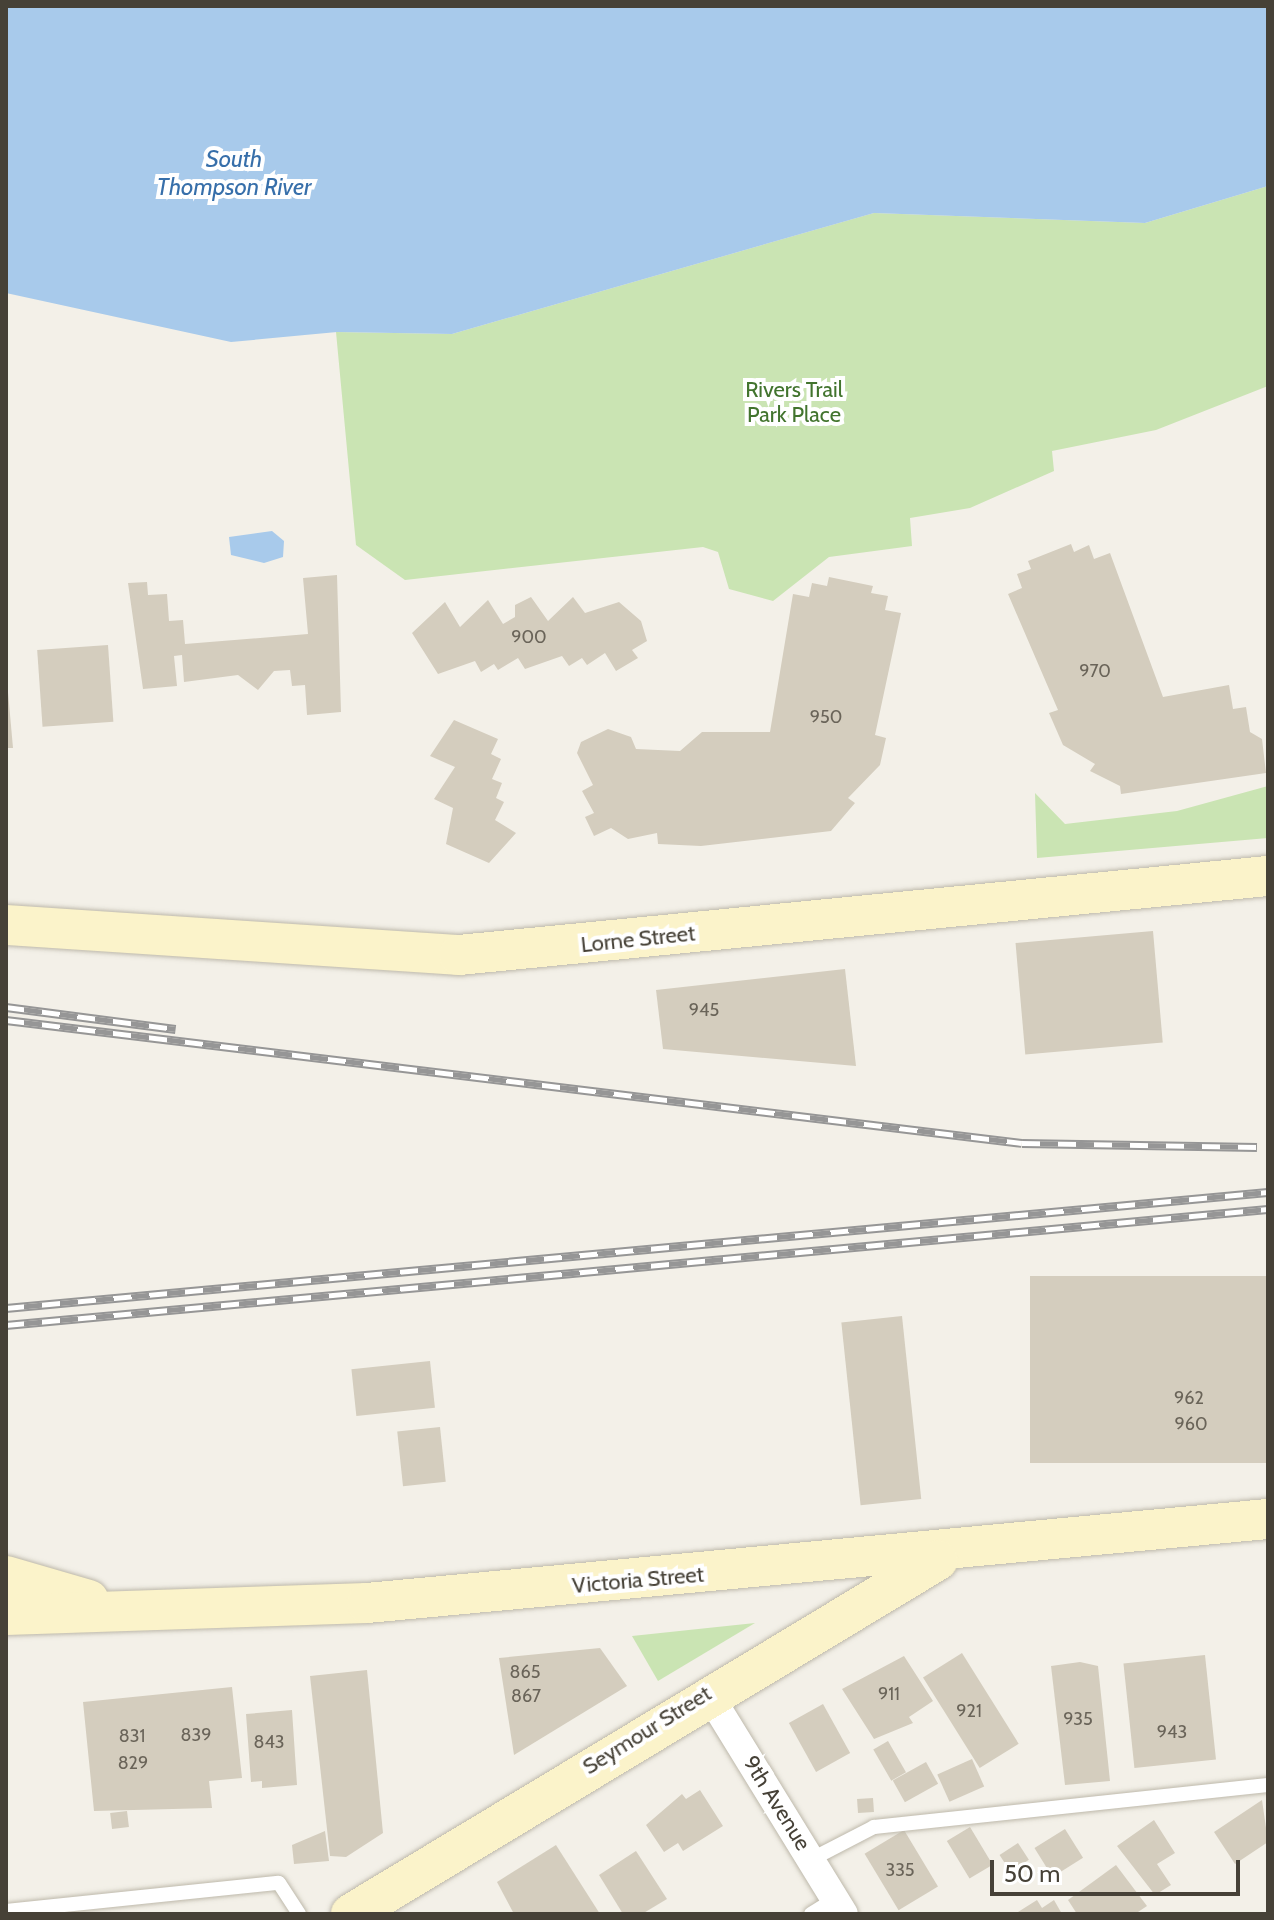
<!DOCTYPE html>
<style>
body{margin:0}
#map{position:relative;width:1274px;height:1920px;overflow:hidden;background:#f3f0e8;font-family:Cabin,sans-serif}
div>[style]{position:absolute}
.green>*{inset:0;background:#cae4b3}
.water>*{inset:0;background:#a8caeb}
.building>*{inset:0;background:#d4cdbe;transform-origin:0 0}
.roads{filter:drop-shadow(0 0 2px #beb9ab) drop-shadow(0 0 2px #beb9ab)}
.lane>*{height:14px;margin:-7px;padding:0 7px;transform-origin:7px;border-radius:7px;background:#fff}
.street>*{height:28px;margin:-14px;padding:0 14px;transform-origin:14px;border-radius:14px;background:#fff}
.secondary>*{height:40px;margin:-20px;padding:0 20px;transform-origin:20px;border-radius:20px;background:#fbf3ca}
.rail>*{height:9px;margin-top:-4.5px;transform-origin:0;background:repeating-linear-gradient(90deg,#fff 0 18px,#969696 0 36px);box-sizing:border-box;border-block:2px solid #969696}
span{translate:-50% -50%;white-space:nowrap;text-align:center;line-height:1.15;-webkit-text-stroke:8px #fff;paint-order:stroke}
.number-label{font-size:18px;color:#6a6459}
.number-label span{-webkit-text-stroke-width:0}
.park-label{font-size:22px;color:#42742e}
.street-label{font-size:22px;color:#464137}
.water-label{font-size:24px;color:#376faa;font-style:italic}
.frame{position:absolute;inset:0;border:8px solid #464137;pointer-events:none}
.scale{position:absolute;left:990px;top:1860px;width:250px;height:36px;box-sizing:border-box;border:4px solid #464137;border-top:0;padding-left:10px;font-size:24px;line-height:28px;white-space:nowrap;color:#464137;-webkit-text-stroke:6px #fff;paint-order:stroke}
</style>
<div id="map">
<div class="green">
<i style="clip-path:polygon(1268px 186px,1268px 386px,1156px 430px,1052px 451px,1054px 471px,970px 508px,910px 518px,912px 546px,829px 557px,773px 601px,729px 589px,718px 552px,703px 547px,405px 580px,356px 545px,336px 332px,452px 334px,874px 213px,1145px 223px)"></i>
<i style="clip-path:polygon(1268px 786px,1268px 838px,1037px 858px,1035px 793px,1065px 824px,1177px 811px)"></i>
<i style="clip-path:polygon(755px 1623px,658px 1681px,632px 1636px)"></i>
</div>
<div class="water">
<i style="clip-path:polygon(6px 6px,1268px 6px,1268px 186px,1145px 223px,874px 213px,452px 334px,337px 332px,231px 342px,6px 293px)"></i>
<i style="clip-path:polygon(272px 531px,284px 541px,283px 557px,264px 563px,231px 555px,229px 537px)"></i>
</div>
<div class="building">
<i style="clip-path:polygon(1071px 544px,1074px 552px,1089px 545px,1094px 559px,1110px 553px,1163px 697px,1229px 685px,1233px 709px,1246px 707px,1250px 732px,1262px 739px,1266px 773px,1121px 794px,1120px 786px,1090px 771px,1095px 764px,1063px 745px,1049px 713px,1058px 710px,1008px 594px,1022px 588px,1017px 574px,1031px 569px,1028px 561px)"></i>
<i style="clip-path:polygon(337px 575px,341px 712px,307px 715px,305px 685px,292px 686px,290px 670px,274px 671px,258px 690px,238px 675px,184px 682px,182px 655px,174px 656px,177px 686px,143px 689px,128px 583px,147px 582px,148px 595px,167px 594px,169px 621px,183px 620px,185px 644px,308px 634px,303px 578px)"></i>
<i style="clip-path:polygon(829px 577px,873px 586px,871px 593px,888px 596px,885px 610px,901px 613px,875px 735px,886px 738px,880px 765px,848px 798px,855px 803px,831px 831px,701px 846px,658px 844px,657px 833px,628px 839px,611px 828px,594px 836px,585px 817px,594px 813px,582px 791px,593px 785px,577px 753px,581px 742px,608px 729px,631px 737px,636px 749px,680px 751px,702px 732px,770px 732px,793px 594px,809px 597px,812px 583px,827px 586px)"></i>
<i style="clip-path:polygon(531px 597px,548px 621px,573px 597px,585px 613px,619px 602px,641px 621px,647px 641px,632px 650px,638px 658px,616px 671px,605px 653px,587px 665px,582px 658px,569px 666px,562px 656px,525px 669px,518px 658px,498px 670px,494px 664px,481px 672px,475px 661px,438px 674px,412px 633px,445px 602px,460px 627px,488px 600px,503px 624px,515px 617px,515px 605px)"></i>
<i style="left:108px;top:645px;width:77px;height:71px;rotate:86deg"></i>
<i style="clip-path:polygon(8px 692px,13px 748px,6px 748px,6px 693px)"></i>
<i style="clip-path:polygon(454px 720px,498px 739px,491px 754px,501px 759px,492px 779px,502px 783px,496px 798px,504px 802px,495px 820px,516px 833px,489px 863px,446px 844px,453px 808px,434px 799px,455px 767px,430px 756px)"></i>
<i style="left:1153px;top:931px;width:112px;height:138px;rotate:85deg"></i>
<i style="clip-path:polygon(845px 969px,856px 1066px,663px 1049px,656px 990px)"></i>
<i style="left:1268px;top:1276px;width:187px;height:238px;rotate:90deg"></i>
<i style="left:902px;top:1316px;width:184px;height:61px;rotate:84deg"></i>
<i style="left:430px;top:1361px;width:47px;height:79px;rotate:84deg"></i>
<i style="left:440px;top:1427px;width:55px;height:43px;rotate:84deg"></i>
<i style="clip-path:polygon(600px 1648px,627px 1686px,514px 1755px,499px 1658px)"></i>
<i style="left:962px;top:1653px;width:107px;height:46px;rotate:58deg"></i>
<i style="left:1205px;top:1655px;width:105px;height:82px;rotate:84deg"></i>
<i style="clip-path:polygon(904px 1656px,933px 1701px,909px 1717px,913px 1723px,874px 1739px,842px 1689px)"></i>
<i style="clip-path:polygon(1080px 1662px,1098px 1666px,1110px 1781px,1065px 1785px,1051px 1666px)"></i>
<i style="clip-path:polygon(367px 1670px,383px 1833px,346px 1857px,330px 1856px,310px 1676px)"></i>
<i style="clip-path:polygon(232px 1687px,242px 1778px,209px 1781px,212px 1808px,94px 1811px,83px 1702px)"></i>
<i style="left:823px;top:1704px;width:56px;height:39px;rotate:61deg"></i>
<i style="clip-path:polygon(292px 1710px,297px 1785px,262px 1788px,262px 1781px,251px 1782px,246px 1714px)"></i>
<i style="left:888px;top:1741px;width:36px;height:17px;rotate:60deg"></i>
<i style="left:972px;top:1759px;width:30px;height:38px;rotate:66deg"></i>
<i style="left:926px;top:1762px;width:25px;height:38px;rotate:61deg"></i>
<i style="clip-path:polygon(700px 1790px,723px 1826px,683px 1851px,678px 1843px,664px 1852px,646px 1825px,682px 1794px,686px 1799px)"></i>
<i style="left:873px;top:1798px;width:14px;height:16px;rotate:86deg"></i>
<i style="clip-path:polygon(1262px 1800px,1268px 1842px,1235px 1864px,1214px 1832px)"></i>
<i style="left:127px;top:1811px;width:16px;height:17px;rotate:83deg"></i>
<i style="clip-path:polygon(1154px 1820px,1175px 1853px,1157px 1864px,1171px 1885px,1155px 1895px,1117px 1846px)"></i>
<i style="left:970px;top:1827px;width:44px;height:27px;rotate:59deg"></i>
<i style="left:1065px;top:1829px;width:34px;height:36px;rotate:58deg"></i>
<i style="left:904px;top:1830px;width:66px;height:46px;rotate:59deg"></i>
<i style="clip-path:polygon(325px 1831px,329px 1861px,294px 1864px,292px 1845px)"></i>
<i style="left:1018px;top:1843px;width:20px;height:22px;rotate:57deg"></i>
<i style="clip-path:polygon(556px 1845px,600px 1914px,514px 1914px,497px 1882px)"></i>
<i style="clip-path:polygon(636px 1851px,667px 1899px,642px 1914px,623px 1914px,599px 1875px)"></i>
<i style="clip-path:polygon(1116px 1865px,1147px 1906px,1135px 1914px,1077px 1914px,1068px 1900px)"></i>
<i style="clip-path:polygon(1037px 1900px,1042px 1908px,1054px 1900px,1062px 1914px,1015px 1914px)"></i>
</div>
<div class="roads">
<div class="lane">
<i style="left:812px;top:1859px;width:70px;rotate:-27.3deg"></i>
<i style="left:874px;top:1827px;width:396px;rotate:-6.1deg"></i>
<i style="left:6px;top:1911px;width:274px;rotate:-5.9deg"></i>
<i style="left:279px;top:1883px;width:37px;rotate:57deg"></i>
<i style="left:811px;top:1914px;width:28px;rotate:-32deg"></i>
</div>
<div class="street">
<i style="left:708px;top:1693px;width:259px;rotate:58.4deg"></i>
</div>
<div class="secondary">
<i style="left:6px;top:925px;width:454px;rotate:3.8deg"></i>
<i style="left:459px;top:955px;width:813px;rotate:-5.58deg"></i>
<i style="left:6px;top:1576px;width:86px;rotate:16.1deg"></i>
<i style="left:6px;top:1615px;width:361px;rotate:-1.9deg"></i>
<i style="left:367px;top:1603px;width:905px;rotate:-5.33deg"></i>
<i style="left:351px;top:1914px;width:685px;rotate:-31.09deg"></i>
</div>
</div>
<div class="rail">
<i style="left:6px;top:1007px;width:171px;rotate:7.4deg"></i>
<i style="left:6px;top:1020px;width:1023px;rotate:6.9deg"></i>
<i style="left:1022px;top:1143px;width:235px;rotate:1deg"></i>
<i style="left:6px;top:1308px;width:1267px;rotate:-5.25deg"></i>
<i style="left:6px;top:1325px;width:1267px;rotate:-5.25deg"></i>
</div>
<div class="number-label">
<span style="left:529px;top:637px">900</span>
<span style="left:1095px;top:671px">970</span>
<span style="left:826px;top:717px">950</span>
<span style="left:704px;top:1010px">945</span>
<span style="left:1189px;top:1398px">962</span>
<span style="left:1191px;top:1424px">960</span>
<span style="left:525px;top:1672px">865</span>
<span style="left:889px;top:1694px">911</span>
<span style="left:526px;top:1696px">867</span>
<span style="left:969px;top:1711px">921</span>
<span style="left:1078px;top:1719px">935</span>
<span style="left:1172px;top:1732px">943</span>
<span style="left:196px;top:1735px">839</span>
<span style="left:132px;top:1736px">831</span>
<span style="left:269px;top:1742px">843</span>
<span style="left:133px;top:1763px">829</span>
<span style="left:900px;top:1870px">335</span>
</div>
<div class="park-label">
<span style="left:794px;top:402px">Rivers Trail<br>Park Place</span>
</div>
<div class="street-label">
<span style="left:638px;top:939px;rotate:-6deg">Lorne Street</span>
<span style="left:638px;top:1580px;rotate:-5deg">Victoria Street</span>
<span style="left:647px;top:1730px;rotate:-32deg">Seymour Street</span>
<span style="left:777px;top:1803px;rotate:58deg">9th Avenue</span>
</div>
<div class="water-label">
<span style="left:234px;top:173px">South<br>Thompson River</span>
</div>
<div class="frame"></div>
<div class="scale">50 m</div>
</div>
